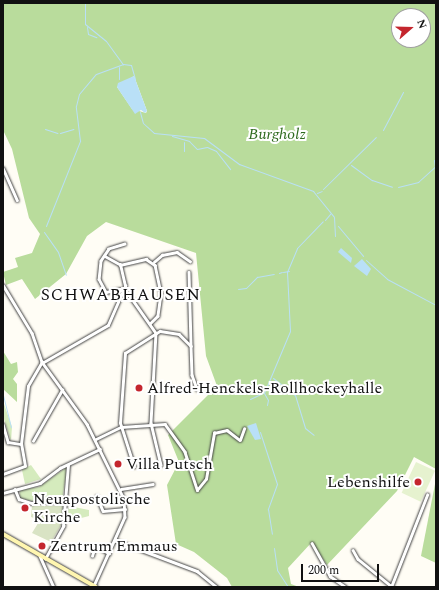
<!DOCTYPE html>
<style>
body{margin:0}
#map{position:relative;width:439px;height:590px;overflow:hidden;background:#fffdf5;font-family:Spectral,serif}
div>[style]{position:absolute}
.green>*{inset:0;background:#d5ebbd}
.forest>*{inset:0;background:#b9dc9c}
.cemetery>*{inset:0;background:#d9e3c4}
.pitch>*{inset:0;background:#e6f2cf;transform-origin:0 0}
.water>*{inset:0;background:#b9e0f7}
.stream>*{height:1px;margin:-0.5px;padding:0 0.5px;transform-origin:0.5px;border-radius:0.5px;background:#b9e0f7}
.roads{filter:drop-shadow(0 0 1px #444) drop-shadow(0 0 1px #444)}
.street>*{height:2.5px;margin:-1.25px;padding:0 1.25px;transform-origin:1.25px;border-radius:1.25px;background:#fff}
.secondary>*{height:4px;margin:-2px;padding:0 2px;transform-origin:2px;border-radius:2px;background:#fff6b0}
.dots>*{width:11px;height:11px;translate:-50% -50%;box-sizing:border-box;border:2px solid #fff;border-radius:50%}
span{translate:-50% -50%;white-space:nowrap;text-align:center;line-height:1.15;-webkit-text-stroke:4px #fff;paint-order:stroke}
.park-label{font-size:16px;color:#2f6b1f;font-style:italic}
.poi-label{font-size:16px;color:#111}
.left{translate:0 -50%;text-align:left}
.right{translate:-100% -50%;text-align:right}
.neighbourhood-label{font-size:17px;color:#111;letter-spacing:1px}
.frame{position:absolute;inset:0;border:4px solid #111;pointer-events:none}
.north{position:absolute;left:391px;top:8px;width:40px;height:40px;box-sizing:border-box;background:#fff;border:1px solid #a0a0a0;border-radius:50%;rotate:70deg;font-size:11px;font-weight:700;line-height:16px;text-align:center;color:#111}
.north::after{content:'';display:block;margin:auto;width:14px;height:18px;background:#c4262e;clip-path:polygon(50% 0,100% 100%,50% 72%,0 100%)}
.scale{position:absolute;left:301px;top:564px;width:78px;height:18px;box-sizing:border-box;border:2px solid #111;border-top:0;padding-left:5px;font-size:12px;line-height:14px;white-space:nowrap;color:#111;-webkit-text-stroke:3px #fff;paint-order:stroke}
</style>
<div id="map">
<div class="green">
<i style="clip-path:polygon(3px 401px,12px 427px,11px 441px,3px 416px)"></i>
<i style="clip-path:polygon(31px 465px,41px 479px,25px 484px,22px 470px)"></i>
<i style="clip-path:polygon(67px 467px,62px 501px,31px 501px,20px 498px,20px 490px,39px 487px)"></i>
<i style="clip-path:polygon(74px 507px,89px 510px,89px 516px,66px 522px,66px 509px)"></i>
</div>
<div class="forest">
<i style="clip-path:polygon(evenodd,3px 3px,436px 3px,436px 469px,414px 457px,397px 491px,327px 565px,312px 542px,288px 568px,291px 584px,299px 587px,232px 587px,227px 578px,194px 552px,176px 544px,167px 485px,179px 462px,168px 435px,217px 386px,206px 356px,196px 253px,106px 222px,87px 236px,66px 274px,35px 299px,22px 279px,6px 285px,3px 272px,18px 267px,15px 258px,32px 253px,40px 234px,29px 218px,12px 149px,3px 130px,3px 3px,399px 16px,423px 16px,423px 40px,399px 40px,399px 16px,3px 3px,134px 76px,147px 111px,146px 113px,132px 109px,117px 87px,134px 76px)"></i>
<i style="clip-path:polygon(3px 351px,11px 364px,17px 362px,18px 372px,13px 379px,17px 384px,17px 402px,3px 389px)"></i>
<i style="clip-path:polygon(436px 479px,436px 563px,421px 556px)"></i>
</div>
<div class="cemetery">
<i style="clip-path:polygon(32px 506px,63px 506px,61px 525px,51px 542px,32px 533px,40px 520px,31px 517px)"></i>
</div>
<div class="pitch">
<i style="left:416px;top:462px;width:21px;height:34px;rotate:25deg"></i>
</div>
<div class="water">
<i style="clip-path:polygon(134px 76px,147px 111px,145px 113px,141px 110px,135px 114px,117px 87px,118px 83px)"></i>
<i style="clip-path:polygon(341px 248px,352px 258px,351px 263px,338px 252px)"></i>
<i style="clip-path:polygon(362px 259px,371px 269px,367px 276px,354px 266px)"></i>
<i style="clip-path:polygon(256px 423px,261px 439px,255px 440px,247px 426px)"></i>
</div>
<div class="stream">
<i style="left:85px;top:3px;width:21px;rotate:90deg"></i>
<i style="left:85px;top:24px;width:27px;rotate:39deg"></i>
<i style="left:106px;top:41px;width:29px;rotate:54deg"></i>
<i style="left:123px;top:64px;width:8px;rotate:7deg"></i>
<i style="left:131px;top:65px;width:15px;rotate:74deg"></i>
<i style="left:87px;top:27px;width:7px;rotate:82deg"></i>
<i style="left:88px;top:34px;width:9px;rotate:21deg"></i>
<i style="left:119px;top:79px;width:12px;rotate:-90deg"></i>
<i style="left:140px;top:112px;width:11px;rotate:75deg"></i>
<i style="left:143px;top:123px;width:15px;rotate:42deg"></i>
<i style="left:154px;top:133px;width:50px;rotate:5.7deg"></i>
<i style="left:204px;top:138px;width:44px;rotate:36.6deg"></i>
<i style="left:239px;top:164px;width:79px;rotate:20deg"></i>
<i style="left:313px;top:191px;width:33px;rotate:51deg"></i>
<i style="left:334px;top:217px;width:19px;rotate:87deg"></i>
<i style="left:45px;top:129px;width:13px;rotate:18deg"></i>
<i style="left:383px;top:130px;width:43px;rotate:-62.2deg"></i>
<i style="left:60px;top:133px;width:14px;rotate:-17deg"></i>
<i style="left:172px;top:136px;width:18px;rotate:16deg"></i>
<i style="left:189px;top:141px;width:11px;rotate:45deg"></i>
<i style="left:197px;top:149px;width:10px;rotate:-11deg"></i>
<i style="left:207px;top:147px;width:10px;rotate:24deg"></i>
<i style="left:216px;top:151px;width:23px;rotate:52deg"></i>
<i style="left:184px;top:142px;width:9px;rotate:90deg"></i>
<i style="left:434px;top:160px;width:7px;rotate:82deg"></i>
<i style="left:351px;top:165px;width:26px;rotate:36deg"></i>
<i style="left:372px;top:180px;width:21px;rotate:19deg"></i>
<i style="left:398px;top:187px;width:21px;rotate:-14deg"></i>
<i style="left:418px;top:182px;width:24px;rotate:-42deg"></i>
<i style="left:323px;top:189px;width:74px;rotate:-44.5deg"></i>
<i style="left:317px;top:193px;width:5px;rotate:-22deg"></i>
<i style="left:325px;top:220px;width:8px;rotate:-50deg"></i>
<i style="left:46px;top:226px;width:92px;rotate:-68.2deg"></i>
<i style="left:80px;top:141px;width:35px;rotate:-97deg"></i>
<i style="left:76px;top:106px;width:12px;rotate:-76deg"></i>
<i style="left:79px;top:94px;width:26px;rotate:-50deg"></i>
<i style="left:96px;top:74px;width:29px;rotate:-20deg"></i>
<i style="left:338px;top:226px;width:39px;rotate:50deg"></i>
<i style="left:44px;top:232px;width:24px;rotate:55deg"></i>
<i style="left:58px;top:252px;width:24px;rotate:71deg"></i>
<i style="left:366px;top:260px;width:28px;rotate:42deg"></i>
<i style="left:387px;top:279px;width:55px;rotate:28deg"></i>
<i style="left:283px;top:272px;width:6px;rotate:-9deg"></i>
<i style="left:279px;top:273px;width:3px;rotate:-18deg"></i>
<i style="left:238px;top:289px;width:8px;rotate:-7deg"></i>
<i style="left:246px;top:288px;width:16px;rotate:-45deg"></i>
<i style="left:257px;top:277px;width:17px;rotate:-10deg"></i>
<i style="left:273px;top:378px;width:28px;rotate:38deg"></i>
<i style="left:295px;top:395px;width:34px;rotate:73deg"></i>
<i style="left:305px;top:428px;width:11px;rotate:38deg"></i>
<i style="left:3px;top:395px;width:33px;rotate:76deg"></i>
<i style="left:250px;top:399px;width:14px;rotate:-25deg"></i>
<i style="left:267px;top:405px;width:5px;rotate:-79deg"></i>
<i style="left:268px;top:400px;width:8px;rotate:-120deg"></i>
<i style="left:264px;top:393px;width:67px;rotate:-67.2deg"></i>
<i style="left:290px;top:331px;width:59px;rotate:-92.9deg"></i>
<i style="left:287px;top:272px;width:26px;rotate:-67deg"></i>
<i style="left:297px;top:248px;width:37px;rotate:-46deg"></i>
<i style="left:260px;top:432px;width:55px;rotate:71.9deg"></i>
<i style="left:277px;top:484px;width:27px;rotate:110deg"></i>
<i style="left:268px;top:509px;width:25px;rotate:81deg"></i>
<i style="left:274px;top:548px;width:22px;rotate:82deg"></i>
<i style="left:277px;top:570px;width:20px;rotate:57deg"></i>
</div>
<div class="roads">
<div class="street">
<i style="left:3px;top:168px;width:35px;rotate:66deg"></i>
<i style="left:125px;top:244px;width:17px;rotate:163deg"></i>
<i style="left:109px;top:249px;width:14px;rotate:124deg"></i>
<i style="left:101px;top:261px;width:18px;rotate:96deg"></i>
<i style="left:99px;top:279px;width:15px;rotate:62deg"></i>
<i style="left:106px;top:292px;width:14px;rotate:-12deg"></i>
<i style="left:120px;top:289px;width:12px;rotate:35deg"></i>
<i style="left:130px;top:296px;width:45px;rotate:54.9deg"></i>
<i style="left:156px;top:333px;width:90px;rotate:93.2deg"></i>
<i style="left:151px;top:423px;width:43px;rotate:76.6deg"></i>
<i style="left:154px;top:262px;width:11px;rotate:-41deg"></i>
<i style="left:162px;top:255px;width:15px;rotate:-11deg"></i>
<i style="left:177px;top:252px;width:16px;rotate:35deg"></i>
<i style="left:120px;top:265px;width:27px;rotate:-13deg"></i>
<i style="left:146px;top:259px;width:11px;rotate:34deg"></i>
<i style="left:155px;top:265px;width:30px;rotate:78deg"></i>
<i style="left:161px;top:294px;width:22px;rotate:98deg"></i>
<i style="left:158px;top:316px;width:11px;rotate:135deg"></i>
<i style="left:189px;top:272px;width:73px;rotate:88.4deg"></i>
<i style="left:3px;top:285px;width:56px;rotate:58.9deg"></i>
<i style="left:32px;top:333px;width:31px;rotate:71deg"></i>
<i style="left:42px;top:362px;width:77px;rotate:54deg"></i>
<i style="left:87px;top:424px;width:84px;rotate:63.7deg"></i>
<i style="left:124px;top:499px;width:18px;rotate:87deg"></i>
<i style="left:125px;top:517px;width:76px;rotate:114.2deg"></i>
<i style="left:42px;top:363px;width:76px;rotate:-29.9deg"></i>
<i style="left:108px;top:325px;width:43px;rotate:-66.4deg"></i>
<i style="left:125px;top:286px;width:22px;rotate:-103deg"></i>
<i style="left:120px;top:265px;width:18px;rotate:-151deg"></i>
<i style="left:3px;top:424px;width:19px;rotate:74deg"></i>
<i style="left:8px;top:442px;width:13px;rotate:9deg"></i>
<i style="left:96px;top:439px;width:28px;rotate:-26deg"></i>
<i style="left:121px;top:427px;width:44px;rotate:-3.9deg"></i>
<i style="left:165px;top:424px;width:34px;rotate:54deg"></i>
<i style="left:185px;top:452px;width:40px;rotate:72deg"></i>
<i style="left:197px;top:490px;width:14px;rotate:-51deg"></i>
<i style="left:206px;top:479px;width:47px;rotate:-80.1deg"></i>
<i style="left:214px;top:433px;width:13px;rotate:-13deg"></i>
<i style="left:227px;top:430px;width:16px;rotate:38deg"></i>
<i style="left:240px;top:440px;width:12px;rotate:-70deg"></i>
<i style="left:33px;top:441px;width:59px;rotate:-60.4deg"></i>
<i style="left:134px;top:467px;width:46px;rotate:-107.7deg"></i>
<i style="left:120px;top:423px;width:70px;rotate:-85.9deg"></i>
<i style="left:125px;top:353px;width:41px;rotate:-32.2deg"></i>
<i style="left:160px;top:331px;width:19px;rotate:9deg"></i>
<i style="left:179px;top:334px;width:17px;rotate:45deg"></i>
<i style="left:191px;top:346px;width:29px;rotate:88deg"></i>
<i style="left:192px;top:375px;width:15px;rotate:70deg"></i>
<i style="left:3px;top:474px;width:23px;rotate:-20deg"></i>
<i style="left:25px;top:466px;width:22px;rotate:-100deg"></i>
<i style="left:21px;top:444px;width:58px;rotate:-83.1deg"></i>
<i style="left:28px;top:386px;width:28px;rotate:-60deg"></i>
<i style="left:15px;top:489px;width:11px;rotate:68deg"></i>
<i style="left:19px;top:499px;width:13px;rotate:18deg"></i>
<i style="left:31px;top:503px;width:34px"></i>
<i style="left:121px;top:489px;width:32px;rotate:-9deg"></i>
<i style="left:3px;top:493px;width:38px;rotate:-15deg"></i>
<i style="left:40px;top:483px;width:25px;rotate:-37deg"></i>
<i style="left:60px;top:468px;width:44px;rotate:-25.4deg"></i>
<i style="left:97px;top:496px;width:16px;rotate:68deg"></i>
<i style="left:103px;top:511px;width:22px;rotate:-5deg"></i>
<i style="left:115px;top:540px;width:88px;rotate:20.7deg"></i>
<i style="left:197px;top:571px;width:26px;rotate:39deg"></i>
<i style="left:312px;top:543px;width:38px;rotate:61deg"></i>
<i style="left:330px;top:576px;width:19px;rotate:35deg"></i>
<i style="left:353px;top:550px;width:10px;rotate:61deg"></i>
<i style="left:358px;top:559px;width:41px;rotate:39.1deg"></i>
<i style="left:40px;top:556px;width:34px;rotate:66deg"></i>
<i style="left:92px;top:556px;width:10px;rotate:-73deg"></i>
<i style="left:95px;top:546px;width:16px;rotate:27deg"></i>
<i style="left:45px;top:559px;width:38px;rotate:-61deg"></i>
<i style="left:63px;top:526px;width:61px;rotate:-85.3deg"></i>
<i style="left:391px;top:587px;width:99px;rotate:-68.6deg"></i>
</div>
<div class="secondary">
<i style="left:3px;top:534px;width:107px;rotate:29.7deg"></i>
</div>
</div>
<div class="dots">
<i style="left:139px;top:388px;background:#c4262e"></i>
<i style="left:118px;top:464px;background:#c4262e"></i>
<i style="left:418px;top:482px;background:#c4262e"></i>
<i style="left:25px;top:508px;background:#c4262e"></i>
<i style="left:42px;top:546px;background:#c4262e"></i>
</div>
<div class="park-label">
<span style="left:277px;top:134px">Burgholz</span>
</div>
<div class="poi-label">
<span class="left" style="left:147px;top:388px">Alfred-Henckels-Rollhockeyhalle</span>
<span class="left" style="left:126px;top:464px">Villa Putsch</span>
<span class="right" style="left:410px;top:482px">Lebenshilfe</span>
<span class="left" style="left:33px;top:508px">Neuapostolische<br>Kirche</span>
<span class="left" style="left:50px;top:546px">Zentrum Emmaus</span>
</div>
<div class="neighbourhood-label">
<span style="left:121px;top:296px">SCHWABHAUSEN</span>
</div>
<div class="frame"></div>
<div class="north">N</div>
<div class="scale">200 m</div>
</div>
